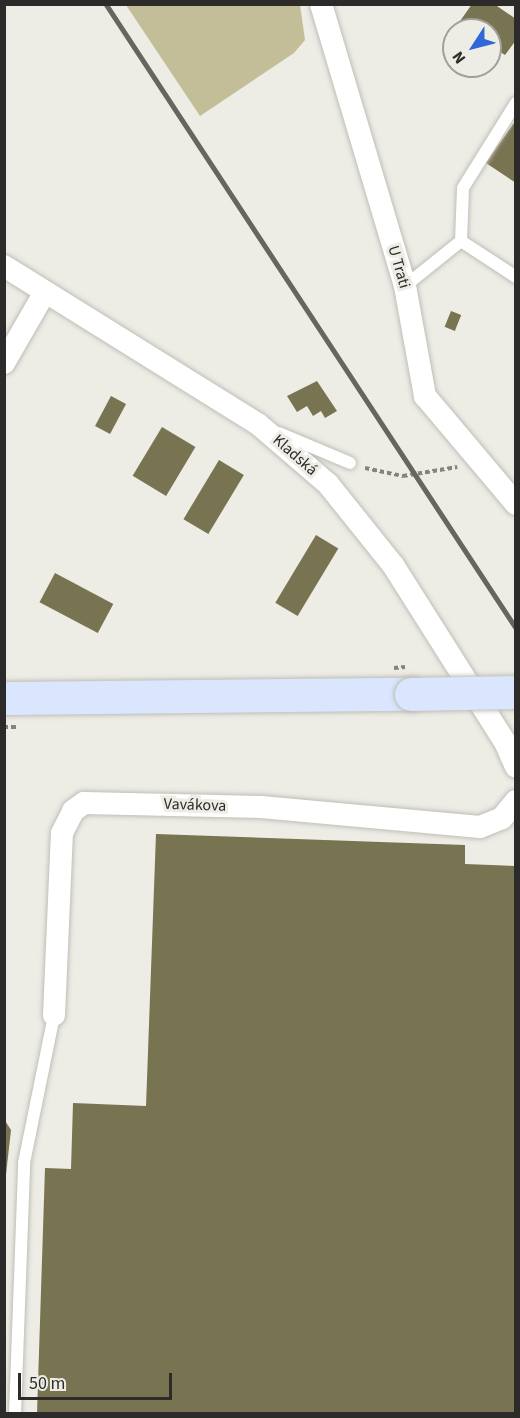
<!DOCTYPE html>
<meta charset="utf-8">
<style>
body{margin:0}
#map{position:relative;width:520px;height:1418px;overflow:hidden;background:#edece5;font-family:"Source Sans 3",sans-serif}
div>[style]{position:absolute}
.green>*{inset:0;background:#c3be98}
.building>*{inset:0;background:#787350;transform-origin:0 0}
.path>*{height:4px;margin-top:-2px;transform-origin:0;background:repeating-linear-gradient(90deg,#84837f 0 4.5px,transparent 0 7.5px)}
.roads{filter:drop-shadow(0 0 2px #bfbeb7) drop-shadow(0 0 2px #bfbeb7)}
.service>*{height:12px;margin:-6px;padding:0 6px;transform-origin:6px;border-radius:6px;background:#fff}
.minor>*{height:22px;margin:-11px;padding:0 11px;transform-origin:11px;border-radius:11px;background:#fff}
.secondary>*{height:33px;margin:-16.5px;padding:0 16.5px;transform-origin:16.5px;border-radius:16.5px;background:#d9e6fd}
.rail>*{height:4.5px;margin:-2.25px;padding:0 2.25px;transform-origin:2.25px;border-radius:2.25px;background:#666562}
.path-bridge>*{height:4px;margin-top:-2px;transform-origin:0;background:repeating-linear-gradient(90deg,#84837f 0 4.5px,transparent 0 7.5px)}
.bridges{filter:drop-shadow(0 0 2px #bfbeb7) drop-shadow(0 0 2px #bfbeb7)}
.secondary-bridge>*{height:33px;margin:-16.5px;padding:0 16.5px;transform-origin:16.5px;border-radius:16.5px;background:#d9e6fd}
span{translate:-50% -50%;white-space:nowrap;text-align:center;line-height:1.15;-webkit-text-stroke:6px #edece5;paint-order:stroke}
.street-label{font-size:16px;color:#2c2b29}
.frame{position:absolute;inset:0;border:6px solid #2c2b29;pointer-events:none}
.north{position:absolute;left:442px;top:18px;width:60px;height:60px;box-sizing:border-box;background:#edece5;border:2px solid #a09f9a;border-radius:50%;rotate:234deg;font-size:16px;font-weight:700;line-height:24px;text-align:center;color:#2c2b29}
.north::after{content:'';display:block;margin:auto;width:21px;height:27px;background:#3167d6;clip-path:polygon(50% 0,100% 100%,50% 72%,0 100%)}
.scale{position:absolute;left:18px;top:1373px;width:154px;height:27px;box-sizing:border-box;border:3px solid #2c2b29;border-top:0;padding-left:8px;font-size:18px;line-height:21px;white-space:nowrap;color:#2c2b29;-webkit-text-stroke:4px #edece5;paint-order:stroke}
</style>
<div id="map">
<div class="green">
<i style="clip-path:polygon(126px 5px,300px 5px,305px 40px,294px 53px,200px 116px)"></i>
</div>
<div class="building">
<i style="clip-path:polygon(472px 4px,494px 4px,516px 19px,516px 40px,505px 55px,490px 45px,490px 30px,468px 30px,458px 24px)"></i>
<i style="clip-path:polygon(516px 120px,516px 183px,486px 163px)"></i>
<i style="left:451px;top:311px;width:11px;height:17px;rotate:22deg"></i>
<i style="clip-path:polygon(317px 381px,337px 411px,325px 418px,321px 411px,313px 416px,307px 406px,297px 412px,287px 396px)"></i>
<i style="left:111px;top:396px;width:17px;height:34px;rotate:28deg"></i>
<i style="left:162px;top:427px;width:39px;height:57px;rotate:31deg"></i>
<i style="left:219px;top:460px;width:29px;height:69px;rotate:31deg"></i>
<i style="left:316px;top:535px;width:26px;height:79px;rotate:31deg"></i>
<i style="left:55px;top:573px;width:66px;height:33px;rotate:28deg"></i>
<i style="clip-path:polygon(156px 834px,465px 845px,465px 864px,516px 866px,516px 1414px,37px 1414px,45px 1168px,71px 1169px,73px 1103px,146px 1106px)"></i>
<i style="clip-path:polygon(4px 1119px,11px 1130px,4px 1192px)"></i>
</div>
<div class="path">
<i style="left:365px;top:468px;width:39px;rotate:12deg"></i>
<i style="left:403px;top:476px;width:55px;rotate:-9.5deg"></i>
<i style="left:4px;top:727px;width:15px"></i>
</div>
<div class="roads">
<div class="service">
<i style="left:461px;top:241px;width:66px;rotate:33.2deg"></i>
<i style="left:405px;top:286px;width:72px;rotate:-38.8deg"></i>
<i style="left:461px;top:241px;width:53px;rotate:-87.8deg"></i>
<i style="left:463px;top:188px;width:100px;rotate:-58.1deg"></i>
<i style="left:279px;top:433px;width:77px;rotate:22.9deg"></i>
<i style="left:15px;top:1414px;width:251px;rotate:-87.9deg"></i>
<i style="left:24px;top:1163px;width:151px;rotate:-78.5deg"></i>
</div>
<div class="minor">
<i style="left:321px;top:4px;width:294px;rotate:73.4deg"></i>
<i style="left:405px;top:286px;width:112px;rotate:79.7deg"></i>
<i style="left:425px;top:396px;width:141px;rotate:49.9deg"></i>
<i style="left:4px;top:266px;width:299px;rotate:31.9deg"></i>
<i style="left:258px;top:424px;width:92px;rotate:40.6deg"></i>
<i style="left:328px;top:484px;width:104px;rotate:51.3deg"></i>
<i style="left:393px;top:565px;width:209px;rotate:57.7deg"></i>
<i style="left:505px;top:742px;width:27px;rotate:66deg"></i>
<i style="left:4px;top:363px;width:82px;rotate:-60deg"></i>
<i style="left:54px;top:1015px;width:182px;rotate:-87.5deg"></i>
<i style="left:62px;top:833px;width:25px;rotate:-63deg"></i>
<i style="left:73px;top:811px;width:14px;rotate:-36deg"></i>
<i style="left:84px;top:803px;width:177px;rotate:1.3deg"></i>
<i style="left:261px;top:807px;width:220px;rotate:5.2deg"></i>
<i style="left:480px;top:827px;width:24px;rotate:-22deg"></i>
<i style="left:502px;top:818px;width:22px;rotate:-51deg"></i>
</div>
<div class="secondary">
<i style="left:4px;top:698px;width:407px;rotate:-0.6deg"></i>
</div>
</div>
<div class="rail">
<i style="left:106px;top:4px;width:747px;rotate:56.69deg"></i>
</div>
<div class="path-bridge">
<i style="left:394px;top:668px;width:11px;rotate:-5deg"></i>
</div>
<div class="bridges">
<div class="secondary-bridge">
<i style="left:411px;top:694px;width:105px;rotate:-1.1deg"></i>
</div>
</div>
<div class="street-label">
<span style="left:399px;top:267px;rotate:74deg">U Trati</span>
<span style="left:295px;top:455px;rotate:41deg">Kladská</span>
<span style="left:195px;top:805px;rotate:2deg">Vavákova</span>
</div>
<div class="frame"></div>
<div class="north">N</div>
<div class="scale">50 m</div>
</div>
